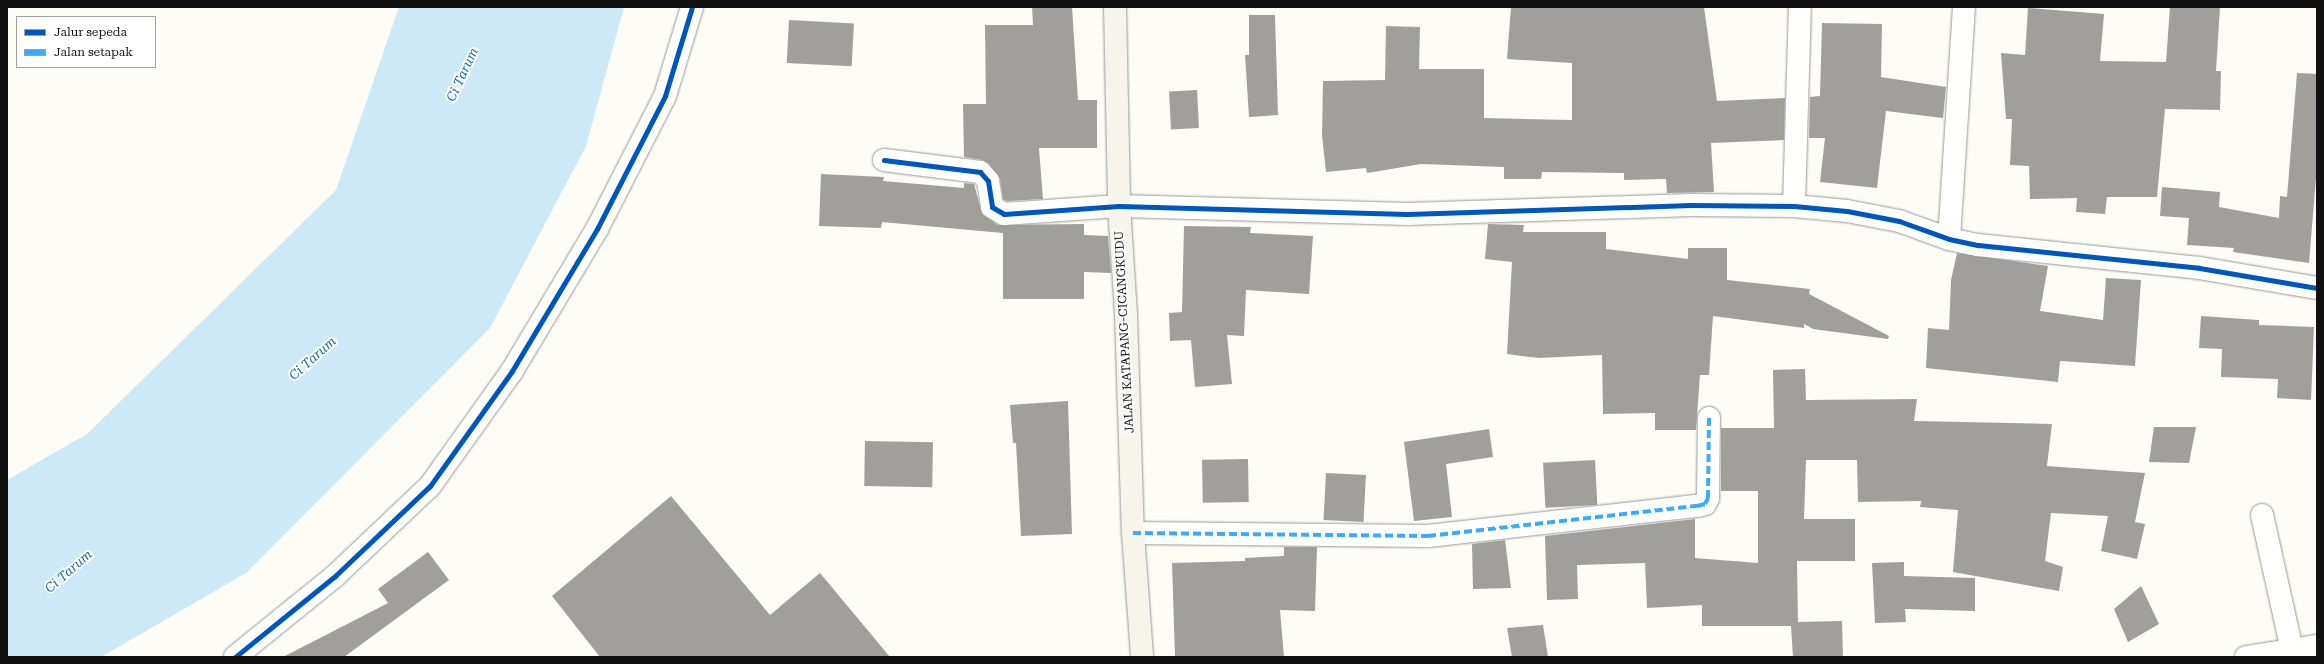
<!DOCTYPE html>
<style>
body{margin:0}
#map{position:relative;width:2324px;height:664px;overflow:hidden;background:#fdfcf7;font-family:"Roboto Serif",serif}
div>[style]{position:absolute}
.water>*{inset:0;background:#cde8f7}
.building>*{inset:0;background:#a19f9c;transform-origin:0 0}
.roads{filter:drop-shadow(0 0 1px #979795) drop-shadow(0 0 1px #979795)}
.street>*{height:22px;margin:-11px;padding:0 11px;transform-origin:11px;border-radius:11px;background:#fffffe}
.secondary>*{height:22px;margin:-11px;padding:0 11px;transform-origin:11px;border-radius:11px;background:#f6f4eb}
.quiet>*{height:4px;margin-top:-2px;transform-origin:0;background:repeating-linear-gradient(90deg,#3fa9f5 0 8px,transparent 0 12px)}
.cycleway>*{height:5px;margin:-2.5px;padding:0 2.5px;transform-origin:2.5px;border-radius:2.5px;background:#0057b8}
span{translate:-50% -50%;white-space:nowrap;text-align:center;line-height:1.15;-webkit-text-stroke:4px #fff;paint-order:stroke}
.street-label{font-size:12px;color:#111}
.water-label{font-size:13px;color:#1768a6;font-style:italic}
.frame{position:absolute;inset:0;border:8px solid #111;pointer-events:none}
.legend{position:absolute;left:16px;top:16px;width:140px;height:52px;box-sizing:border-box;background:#fff;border:1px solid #a0a0a0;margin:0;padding:5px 7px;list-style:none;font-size:12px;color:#111}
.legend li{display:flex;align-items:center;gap:8px;height:20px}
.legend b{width:20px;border:1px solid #a0a0a0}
</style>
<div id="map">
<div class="water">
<i style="clip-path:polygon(399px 7px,624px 7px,586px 146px,490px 328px,246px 573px,101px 657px,7px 657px,7px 480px,87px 434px,336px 190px)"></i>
</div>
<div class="building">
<i style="clip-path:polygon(1032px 7px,1072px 7px,1078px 100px,1097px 100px,1097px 148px,1039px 148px,1043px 199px,1007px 201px,1003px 199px,1000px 179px,989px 164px,982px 160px,964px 157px,963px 104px,986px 104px,985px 25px,1033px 25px)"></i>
<i style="clip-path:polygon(1511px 7px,1704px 7px,1717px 101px,1785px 98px,1784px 140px,1711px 143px,1714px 192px,1667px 193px,1666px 179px,1624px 180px,1624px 173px,1542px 172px,1541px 179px,1504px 179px,1504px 167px,1421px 164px,1367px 173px,1366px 168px,1326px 172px,1322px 135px,1323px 81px,1385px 80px,1386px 26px,1420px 27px,1419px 69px,1484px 69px,1484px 118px,1572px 120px,1572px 63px,1507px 59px)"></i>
<i style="clip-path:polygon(2170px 7px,2220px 7px,2216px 71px,2221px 71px,2220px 110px,2165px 109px,2157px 197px,2107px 197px,2105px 214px,2076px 212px,2077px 198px,2030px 199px,2029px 166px,2010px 165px,2012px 119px,2006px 119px,2001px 53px,2025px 55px,2028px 8px,2104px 14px,2100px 61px,2166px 62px)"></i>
<i style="clip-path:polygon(1249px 15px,1275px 15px,1278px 115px,1249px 117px,1245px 55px,1249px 55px)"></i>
<i style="left:789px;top:20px;width:65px;height:43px;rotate:3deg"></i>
<i style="clip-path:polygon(1822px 23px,1882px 24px,1881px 77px,1946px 87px,1943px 118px,1886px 111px,1877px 188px,1820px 182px,1825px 138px,1809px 138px,1810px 97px,1820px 96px)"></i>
<i style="clip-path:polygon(2297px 73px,2317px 74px,2317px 166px,2309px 263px,2233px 252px,2234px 248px,2187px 245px,2189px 218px,2160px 216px,2162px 187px,2220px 192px,2219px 207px,2279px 218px,2280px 196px,2287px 197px)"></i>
<i style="left:1197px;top:90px;width:38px;height:28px;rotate:87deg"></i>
<i style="clip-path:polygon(821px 174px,884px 177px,883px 181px,964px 188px,964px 183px,974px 184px,982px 214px,998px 225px,1084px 224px,1084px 235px,1108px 236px,1111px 273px,1084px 272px,1084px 299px,1003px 299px,1003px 233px,882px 222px,881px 228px,819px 226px)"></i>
<i style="clip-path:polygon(1488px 224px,1524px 225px,1523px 232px,1606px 232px,1606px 249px,1688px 259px,1688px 248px,1727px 248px,1727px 280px,1810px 289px,1809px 294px,1889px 336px,1888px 339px,1813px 329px,1804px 324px,1804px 328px,1713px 316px,1709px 375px,1700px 375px,1696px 430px,1655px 430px,1655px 413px,1603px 414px,1602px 355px,1539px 358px,1507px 354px,1512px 262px,1485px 259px)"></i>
<i style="clip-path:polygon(1184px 226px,1251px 227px,1250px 233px,1313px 236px,1309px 294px,1246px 290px,1244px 336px,1227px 335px,1232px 384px,1195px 387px,1191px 340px,1170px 341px,1169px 313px,1182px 312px)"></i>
<i style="clip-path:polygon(1957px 253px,2048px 266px,2040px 311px,2103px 320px,2106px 278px,2141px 280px,2135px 366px,2060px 361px,2058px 382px,1926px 368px,1928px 328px,1949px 330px,1951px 280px)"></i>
<i style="clip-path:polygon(2201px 316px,2259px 320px,2259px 325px,2314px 327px,2311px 400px,2277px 398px,2278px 379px,2221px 377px,2222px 349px,2199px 348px)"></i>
<i style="clip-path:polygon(1805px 369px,1806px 400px,1917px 399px,1914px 421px,2052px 424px,2047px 466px,2145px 473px,2135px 522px,2145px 524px,2137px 559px,2101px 551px,2108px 516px,2051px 513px,2045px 561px,2063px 567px,2059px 591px,1953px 572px,1958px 510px,1920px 507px,1921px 501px,1858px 502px,1857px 460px,1806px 460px,1804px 519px,1855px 519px,1855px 561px,1797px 561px,1798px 622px,1842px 621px,1843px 657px,1793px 657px,1791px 626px,1702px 626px,1702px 605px,1647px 608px,1645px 563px,1577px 565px,1578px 599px,1547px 600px,1545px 536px,1695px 519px,1695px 558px,1758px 563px,1758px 491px,1721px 491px,1721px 428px,1774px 428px,1773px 370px)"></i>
<i style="clip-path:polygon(1068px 401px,1072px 534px,1021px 536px,1016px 443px,1013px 443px,1010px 405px)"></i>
<i style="clip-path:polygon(2154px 427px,2196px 427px,2189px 463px,2149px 462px)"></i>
<i style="clip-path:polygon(1489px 429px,1493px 457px,1446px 464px,1452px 517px,1414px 521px,1404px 442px)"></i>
<i style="left:865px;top:441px;width:68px;height:45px;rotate:1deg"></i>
<i style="left:1248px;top:459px;width:43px;height:46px;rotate:89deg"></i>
<i style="left:1595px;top:460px;width:45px;height:52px;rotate:87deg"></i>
<i style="left:1326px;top:473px;width:40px;height:47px;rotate:3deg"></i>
<i style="clip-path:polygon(671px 496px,770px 615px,820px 573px,890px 657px,600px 657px,552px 596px)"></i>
<i style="clip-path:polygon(1505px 540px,1511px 588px,1473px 589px,1472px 544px)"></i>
<i style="clip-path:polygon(1284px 547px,1317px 547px,1315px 611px,1280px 610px,1284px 657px,1175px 657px,1172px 563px,1245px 561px,1245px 558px,1284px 556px)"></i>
<i style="clip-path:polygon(428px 552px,449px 580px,344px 657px,283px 657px,388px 603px,378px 589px)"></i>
<i style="clip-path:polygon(1904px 562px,1904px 576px,1975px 578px,1975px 611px,1905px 609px,1906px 622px,1875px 623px,1872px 563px)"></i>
<i style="clip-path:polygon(2141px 586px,2159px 624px,2128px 642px,2114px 609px)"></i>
<i style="clip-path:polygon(1543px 625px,1548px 657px,1512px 657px,1507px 628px)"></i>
</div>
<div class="roads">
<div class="street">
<i style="left:884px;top:160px;width:97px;rotate:7.1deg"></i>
<i style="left:980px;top:172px;width:12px;rotate:48deg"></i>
<i style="left:988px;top:181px;width:26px;rotate:81deg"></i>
<i style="left:992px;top:207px;width:14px;rotate:30deg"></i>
<i style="left:1004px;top:214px;width:115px;rotate:-4deg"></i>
<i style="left:1119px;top:206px;width:288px;rotate:1.6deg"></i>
<i style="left:1407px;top:214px;width:284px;rotate:-1.8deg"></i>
<i style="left:1691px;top:205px;width:103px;rotate:0.6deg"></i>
<i style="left:1794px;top:206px;width:53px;rotate:5.4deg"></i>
<i style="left:1847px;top:211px;width:53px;rotate:10.9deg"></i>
<i style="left:1899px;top:221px;width:53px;rotate:19.8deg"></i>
<i style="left:1949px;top:239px;width:30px;rotate:12deg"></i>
<i style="left:1978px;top:245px;width:222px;rotate:5.9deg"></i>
<i style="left:2199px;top:268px;width:120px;rotate:9.6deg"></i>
<i style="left:1794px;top:206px;width:199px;rotate:-88.3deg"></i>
<i style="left:1949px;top:239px;width:232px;rotate:-86.3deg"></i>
<i style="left:2262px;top:515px;width:138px;rotate:77.5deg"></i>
<i style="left:1133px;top:533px;width:295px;rotate:0.6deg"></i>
<i style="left:1428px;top:536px;width:271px;rotate:-6.4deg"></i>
<i style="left:1697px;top:506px;width:8px;rotate:-14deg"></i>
<i style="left:1705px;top:504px;width:7px;rotate:-63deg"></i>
<i style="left:1708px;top:498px;width:80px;rotate:-89.3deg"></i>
<i style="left:235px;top:657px;width:129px;rotate:-39deg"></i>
<i style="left:335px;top:576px;width:131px;rotate:-43.5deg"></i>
<i style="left:430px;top:486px;width:141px;rotate:-54.5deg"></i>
<i style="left:512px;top:371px;width:165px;rotate:-59.1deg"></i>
<i style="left:597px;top:229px;width:149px;rotate:-62.9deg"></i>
<i style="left:665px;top:96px;width:93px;rotate:-73.1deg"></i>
<i style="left:2246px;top:657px;width:72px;rotate:-8.8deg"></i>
</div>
<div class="secondary">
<i style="left:1115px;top:7px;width:199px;rotate:88.8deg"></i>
<i style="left:1119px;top:206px;width:109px;rotate:86.3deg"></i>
<i style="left:1126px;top:315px;width:218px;rotate:88.2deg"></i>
<i style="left:1133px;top:533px;width:124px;rotate:85.8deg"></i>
</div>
</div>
<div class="quiet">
<i style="left:1133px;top:533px;width:295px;rotate:0.6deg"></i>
<i style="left:1428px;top:536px;width:271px;rotate:-6.4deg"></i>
<i style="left:1697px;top:506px;width:8px;rotate:-14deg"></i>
<i style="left:1705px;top:504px;width:7px;rotate:-63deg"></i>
<i style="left:1708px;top:498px;width:80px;rotate:-89.3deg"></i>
</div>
<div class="cycleway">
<i style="left:884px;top:160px;width:97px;rotate:7.1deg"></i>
<i style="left:980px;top:172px;width:12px;rotate:48deg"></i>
<i style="left:988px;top:181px;width:26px;rotate:81deg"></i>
<i style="left:992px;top:207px;width:14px;rotate:30deg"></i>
<i style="left:1004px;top:214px;width:115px;rotate:-4deg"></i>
<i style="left:1119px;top:206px;width:288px;rotate:1.6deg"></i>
<i style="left:1407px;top:214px;width:284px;rotate:-1.8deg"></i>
<i style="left:1691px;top:205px;width:103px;rotate:0.6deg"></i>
<i style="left:1794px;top:206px;width:53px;rotate:5.4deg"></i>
<i style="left:1847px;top:211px;width:53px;rotate:10.9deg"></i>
<i style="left:1899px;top:221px;width:53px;rotate:19.8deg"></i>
<i style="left:1949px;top:239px;width:30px;rotate:12deg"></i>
<i style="left:1978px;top:245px;width:222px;rotate:5.9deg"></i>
<i style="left:2199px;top:268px;width:120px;rotate:9.6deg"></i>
<i style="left:235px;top:657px;width:129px;rotate:-39deg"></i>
<i style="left:335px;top:576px;width:131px;rotate:-43.5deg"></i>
<i style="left:430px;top:486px;width:141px;rotate:-54.5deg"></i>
<i style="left:512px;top:371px;width:165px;rotate:-59.1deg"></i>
<i style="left:597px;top:229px;width:149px;rotate:-62.9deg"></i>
<i style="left:665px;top:96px;width:93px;rotate:-73.1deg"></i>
</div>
<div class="street-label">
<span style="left:1125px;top:332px;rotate:-93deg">JALAN KATAPANG-CICANGKUDU</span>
</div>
<div class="water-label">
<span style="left:463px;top:75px;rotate:-65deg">Ci Tarum</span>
<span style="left:313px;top:359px;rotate:-42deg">Ci Tarum</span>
<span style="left:69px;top:572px;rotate:-41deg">Ci Tarum</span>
</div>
<div class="frame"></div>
<ul class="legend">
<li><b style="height:5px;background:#0057b8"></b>Jalur sepeda</li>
<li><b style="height:5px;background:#3fa9f5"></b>Jalan setapak</li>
</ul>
</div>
